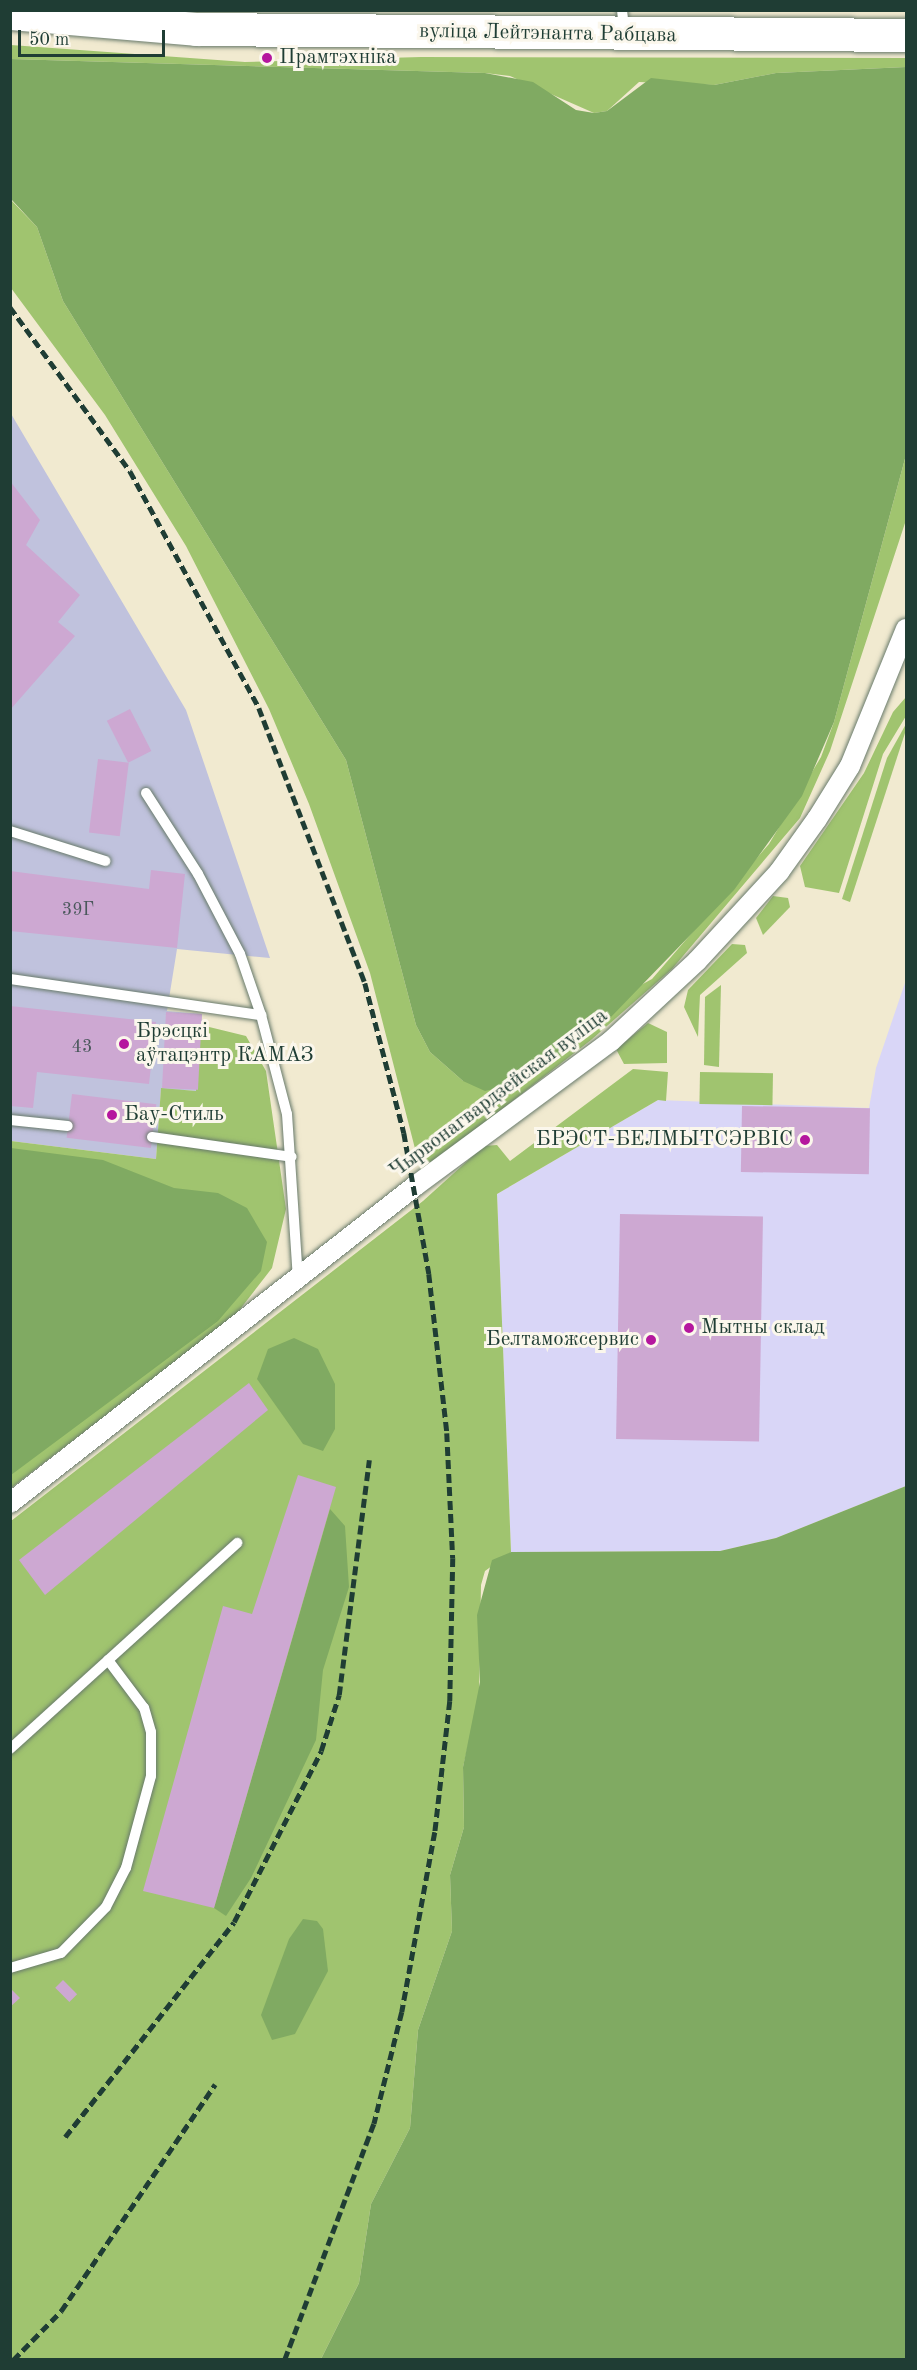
<!DOCTYPE html>
<meta charset="utf-8">
<style>
body{margin:0}
#map{position:relative;width:917px;height:2370px;overflow:hidden;background:#f1ead0;font-family:"Old Standard TT",serif}
div>[style]{position:absolute}
.built>*{inset:0;background:#d9d6f7}
.industrial>*{inset:0;background:#c0c2dd}
.green>*{inset:0;background:#a0c46f;transform-origin:0 0}
.forest>*{inset:0;background:#80aa62}
.building>*{inset:0;background:#cda8d2;transform-origin:0 0}
.roads{filter:drop-shadow(0 0 2px #687a6b) drop-shadow(0 0 2px #687a6b)}
.lane>*{height:10px;margin:-5px;padding:0 5px;transform-origin:5px;border-radius:5px;background:#fff}
.street>*{height:20px;margin:-10px;padding:0 10px;transform-origin:10px;border-radius:10px;background:#fff}
.highway>*{height:33px;margin:-16.5px;padding:0 16.5px;transform-origin:16.5px;border-radius:16.5px;background:#fff}
.rail>*{height:4.5px;margin-top:-2.25px;transform-origin:0;background:repeating-linear-gradient(90deg,#1f3d34 0 9px,transparent 0 13.5px)}
.dots>*{width:16px;height:16px;translate:-50% -50%;box-sizing:border-box;border:3px solid #fbf7ec;border-radius:50%}
span{translate:-50% -50%;white-space:nowrap;text-align:center;line-height:1.15;-webkit-text-stroke:6px #fbf7ec;paint-order:stroke}
.number-label{font-size:18px;color:#4a585c}
.number-label span{-webkit-text-stroke-width:0}
.street-label{font-size:21px;color:#1f3d34}
.poi-label{font-size:21px;color:#1f3d34}
.left{translate:0 -50%;text-align:left}
.right{translate:-100% -50%;text-align:right}
.frame{position:absolute;inset:0;border:12px solid #1f3d34;pointer-events:none}
.scale{position:absolute;left:18px;top:30px;width:147px;height:27px;box-sizing:border-box;border:3px solid #1f3d34;border-top:0;padding-left:8px;font-size:18px;line-height:21px;white-space:nowrap;color:#1f3d34;-webkit-text-stroke:4px #fbf7ec;paint-order:stroke}
</style>
<div id="map">
<div class="built">
<i style="clip-path:polygon(906px 980px,906px 1486px,776px 1538px,720px 1551px,511px 1552px,497px 1194px,658px 1100px,869px 1108px,876px 1068px)"></i>
</div>
<div class="industrial">
<i style="clip-path:polygon(10px 412px,186px 710px,270px 958px,177px 949px,167px 1011px,202px 1014px,197px 1091px,161px 1089px,156px 1159px,11px 1141px)"></i>
</div>
<div class="green">
<i style="clip-path:polygon(11px 45px,245px 62px,421px 57px,906px 58px,906px 67px,776px 73px,714px 85px,639px 82px,607px 111px,594px 113px,510px 76px,485px 73px,11px 59px)"></i>
<i style="clip-path:polygon(10px 199px,37px 227px,63px 301px,346px 760px,416px 1025px,430px 1052px,463px 1081px,652px 979px,769px 844px,821px 757px,834px 722px,906px 455px,906px 520px,830px 751px,800px 818px,672px 969px,591px 1040px,421px 1172px,370px 973px,309px 804px,269px 709px,186px 546px,105px 415px,11px 288px)"></i>
<i style="clip-path:polygon(906px 697px,906px 716px,883px 754px,839px 893px,805px 887px,800px 866px,864px 773px,893px 712px)"></i>
<i style="clip-path:polygon(906px 724px,906px 730px,850px 902px,842px 899px,887px 758px)"></i>
<i style="clip-path:polygon(773px 896px,788px 898px,790px 907px,763px 935px,756px 918px)"></i>
<i style="clip-path:polygon(732px 944px,745px 945px,747px 953px,700px 995px,698px 1037px,684px 1007px,688px 990px)"></i>
<i style="clip-path:polygon(721px 985px,719px 1067px,704px 1065px,705px 997px)"></i>
<i style="clip-path:polygon(648px 1023px,667px 1032px,667px 1063px,624px 1064px,616px 1049px)"></i>
<i style="clip-path:polygon(201px 1025px,246px 1036px,266px 1071px,286px 1209px,272px 1268px,234px 1317px,11px 1488px,11px 1141px,156px 1159px,161px 1088px,196px 1091px)"></i>
<i style="clip-path:polygon(633px 1069px,668px 1072px,666px 1101px,658px 1100px,497px 1194px,511px 1552px,485px 1571px,481px 1585px,479px 1698px,463px 1767px,464px 1827px,450px 1875px,452px 1931px,418px 2030px,410px 2128px,371px 2204px,359px 2283px,321px 2359px,11px 2360px,11px 1521px,423px 1201px,484px 1146px,497px 1145px,510px 1161px)"></i>
<i style="left:700px;top:1072px;width:73px;height:32px;rotate:1deg"></i>
</div>
<div class="forest">
<i style="clip-path:polygon(11px 59px,485px 73px,533px 82px,576px 110px,594px 113px,607px 111px,651px 78px,714px 85px,776px 73px,906px 67px,906px 455px,834px 722px,802px 796px,734px 890px,609px 1019px,524px 1082px,485px 1091px,463px 1081px,430px 1052px,416px 1025px,346px 760px,63px 301px,37px 227px,11px 199px)"></i>
<i style="clip-path:polygon(11px 1148px,103px 1160px,174px 1188px,218px 1193px,247px 1208px,267px 1242px,261px 1271px,218px 1321px,11px 1475px)"></i>
<i style="clip-path:polygon(294px 1338px,318px 1349px,335px 1384px,335px 1429px,323px 1451px,303px 1444px,257px 1379px,268px 1349px)"></i>
<i style="clip-path:polygon(906px 1486px,906px 2359px,321px 2359px,359px 2283px,371px 2204px,410px 2128px,418px 2030px,452px 1931px,450px 1875px,464px 1827px,463px 1767px,480px 1682px,477px 1615px,492px 1560px,511px 1552px,720px 1551px,776px 1538px)"></i>
<i style="clip-path:polygon(330px 1509px,345px 1526px,349px 1587px,323px 1670px,316px 1740px,251px 1878px,226px 1916px,214px 1908px)"></i>
<i style="clip-path:polygon(303px 1919px,317px 1921px,323px 1929px,328px 1971px,295px 2034px,272px 2040px,261px 2015px,289px 1939px)"></i>
</div>
<div class="building">
<i style="clip-path:polygon(10px 481px,40px 520px,26px 545px,80px 595px,58px 622px,75px 636px,10px 710px)"></i>
<i style="left:130px;top:709px;width:47px;height:26px;rotate:63deg"></i>
<i style="left:98px;top:759px;width:31px;height:74px;rotate:7deg"></i>
<i style="clip-path:polygon(151px 870px,185px 874px,177px 948px,10px 931px,10px 871px,149px 889px)"></i>
<i style="clip-path:polygon(10px 1006px,156px 1022px,149px 1084px,37px 1072px,33px 1108px,10px 1106px)"></i>
<i style="left:166px;top:1012px;width:36px;height:76px;rotate:3deg"></i>
<i style="left:72px;top:1094px;width:85px;height:44px;rotate:7deg"></i>
<i style="left:742px;top:1106px;width:128px;height:66px;rotate:1deg"></i>
<i style="left:620px;top:1214px;width:143px;height:225px;rotate:1deg"></i>
<i style="clip-path:polygon(249px 1383px,268px 1410px,45px 1595px,19px 1560px)"></i>
<i style="clip-path:polygon(298px 1475px,336px 1487px,214px 1908px,143px 1891px,223px 1606px,252px 1614px)"></i>
<i style="left:63px;top:1980px;width:20px;height:11px;rotate:45deg"></i>
<i style="clip-path:polygon(10px 1988px,20px 1998px,10px 2007px)"></i>
</div>
<div class="roads">
<div class="lane">
<i style="left:622px;top:10px;width:20px;rotate:84deg"></i>
<i style="left:146px;top:793px;width:96px;rotate:57.3deg"></i>
<i style="left:198px;top:874px;width:90px;rotate:62.3deg"></i>
<i style="left:240px;top:954px;width:65px;rotate:71deg"></i>
<i style="left:261px;top:1015px;width:102px;rotate:75.3deg"></i>
<i style="left:287px;top:1114px;width:164px;rotate:86.2deg"></i>
<i style="left:10px;top:831px;width:100px;rotate:17.5deg"></i>
<i style="left:10px;top:979px;width:254px;rotate:8.2deg"></i>
<i style="left:10px;top:1120px;width:58px;rotate:5.9deg"></i>
<i style="left:152px;top:1137px;width:141px;rotate:8.1deg"></i>
<i style="left:10px;top:1749px;width:307px;rotate:-42.2deg"></i>
<i style="left:10px;top:1968px;width:53px;rotate:-16.4deg"></i>
<i style="left:61px;top:1953px;width:64px;rotate:-45.6deg"></i>
<i style="left:106px;top:1907px;width:44px;rotate:-62.9deg"></i>
<i style="left:126px;top:1868px;width:95px;rotate:-74.8deg"></i>
<i style="left:151px;top:1776px;width:44px;rotate:-90deg"></i>
<i style="left:151px;top:1732px;width:25px;rotate:-106deg"></i>
<i style="left:144px;top:1708px;width:60px;rotate:-126.9deg"></i>
</div>
<div class="street">
<i style="left:10px;top:1503px;width:514px;rotate:-38.05deg"></i>
<i style="left:415px;top:1186px;width:244px;rotate:-36.5deg"></i>
<i style="left:611px;top:1041px;width:117px;rotate:-42.9deg"></i>
<i style="left:697px;top:961px;width:121px;rotate:-47.3deg"></i>
<i style="left:779px;top:872px;width:65px;rotate:-54.4deg"></i>
<i style="left:817px;top:819px;width:62px;rotate:-58.1deg"></i>
<i style="left:850px;top:766px;width:148px;rotate:-67.8deg"></i>
</div>
<div class="highway">
<i style="left:10px;top:13px;width:187px;rotate:4.9deg"></i>
<i style="left:196px;top:29px;width:710px;rotate:0.48deg"></i>
</div>
</div>
<div class="rail">
<i style="left:10px;top:307px;width:203px;rotate:53.8deg"></i>
<i style="left:130px;top:471px;width:270px;rotate:61.4deg"></i>
<i style="left:259px;top:708px;width:295px;rotate:68.9deg"></i>
<i style="left:365px;top:983px;width:155px;rotate:75.4deg"></i>
<i style="left:404px;top:1133px;width:143px;rotate:79.9deg"></i>
<i style="left:429px;top:1274px;width:160px;rotate:83.5deg"></i>
<i style="left:447px;top:1433px;width:125px;rotate:87.3deg"></i>
<i style="left:453px;top:1558px;width:143px;rotate:91.2deg"></i>
<i style="left:450px;top:1701px;width:132px;rotate:96.5deg"></i>
<i style="left:435px;top:1832px;width:183px;rotate:100.4deg"></i>
<i style="left:402px;top:2012px;width:115px;rotate:104deg"></i>
<i style="left:374px;top:2124px;width:252px;rotate:110.7deg"></i>
<i style="left:65px;top:2137px;width:273px;rotate:-51.8deg"></i>
<i style="left:234px;top:1922px;width:192px;rotate:-63deg"></i>
<i style="left:321px;top:1751px;width:59px;rotate:-72.2deg"></i>
<i style="left:339px;top:1695px;width:237px;rotate:-82.7deg"></i>
<i style="left:13px;top:2360px;width:69px;rotate:-45.6deg"></i>
<i style="left:61px;top:2311px;width:274px;rotate:-55.8deg"></i>
</div>
<div class="dots">
<i style="left:267px;top:58px;background:#b5179e"></i>
<i style="left:124px;top:1044px;background:#b5179e"></i>
<i style="left:112px;top:1115px;background:#b5179e"></i>
<i style="left:805px;top:1140px;background:#b5179e"></i>
<i style="left:689px;top:1328px;background:#b5179e"></i>
<i style="left:651px;top:1340px;background:#b5179e"></i>
</div>
<div class="number-label">
<span style="left:78px;top:910px">39Г</span>
<span style="left:82px;top:1047px">43</span>
</div>
<div class="street-label">
<span style="left:548px;top:34px;rotate:1deg">вуліца Лейтэнанта Рабцава</span>
<span style="left:499px;top:1094px;rotate:-37deg">Чырвонагвардзейская вуліца</span>
</div>
<div class="poi-label">
<span class="left" style="left:279px;top:58px">Прамтэхніка</span>
<span class="left" style="left:136px;top:1044px">Брэсцкі<br>аўтацэнтр КАМАЗ</span>
<span class="left" style="left:124px;top:1115px">Бау-Стиль</span>
<span class="right" style="left:793px;top:1140px">БРЭСТ-БЕЛМЫТСЭРВІС</span>
<span class="left" style="left:701px;top:1328px">Мытны склад</span>
<span class="right" style="left:639px;top:1340px">Белтаможсервис</span>
</div>
<div class="frame"></div>
<div class="scale">50 m</div>
</div>
